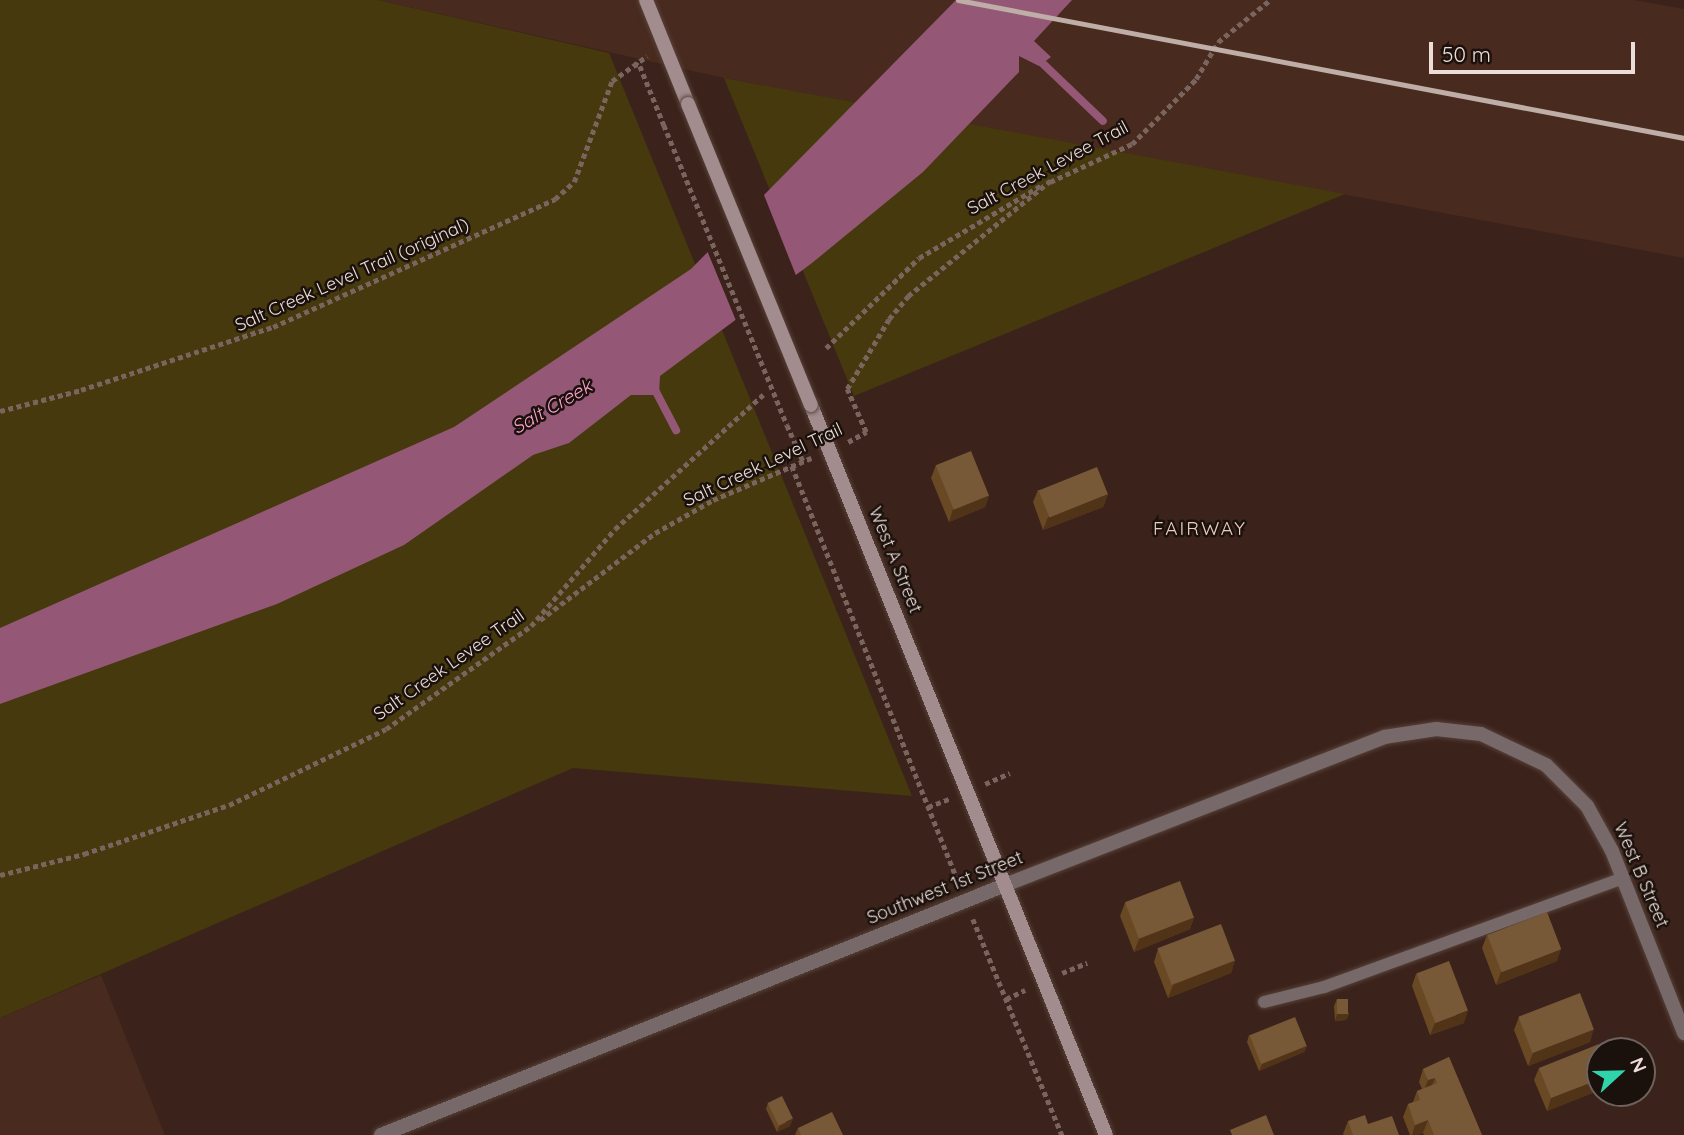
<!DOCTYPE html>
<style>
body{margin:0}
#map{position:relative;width:1684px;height:1135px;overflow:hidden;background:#3b231b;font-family:Quicksand,sans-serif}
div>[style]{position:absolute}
.built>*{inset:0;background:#482a1e}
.green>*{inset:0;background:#45390d}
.water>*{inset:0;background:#945775}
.pier>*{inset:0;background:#3b231b}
.stream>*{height:8px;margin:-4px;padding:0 4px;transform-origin:4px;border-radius:4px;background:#945775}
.path>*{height:4.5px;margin-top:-2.25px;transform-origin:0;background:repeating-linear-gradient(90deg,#7a655e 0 5px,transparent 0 8.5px)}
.roads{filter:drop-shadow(0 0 2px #574139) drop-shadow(0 0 2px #574139)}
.service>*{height:12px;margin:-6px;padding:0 6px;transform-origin:6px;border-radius:6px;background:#776969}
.minor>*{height:14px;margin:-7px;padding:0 7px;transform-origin:7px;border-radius:7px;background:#776969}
.tertiary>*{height:14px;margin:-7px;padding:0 7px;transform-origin:7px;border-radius:7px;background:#776969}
.secondary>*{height:14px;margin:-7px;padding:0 7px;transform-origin:7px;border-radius:7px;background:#a28c8d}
.rail>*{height:5px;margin:-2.5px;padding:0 2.5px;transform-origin:2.5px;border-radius:2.5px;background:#bfada7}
.path-bridge>*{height:4.5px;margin-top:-2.25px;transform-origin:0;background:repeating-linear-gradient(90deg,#7a655e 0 5px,transparent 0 8.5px)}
.bridges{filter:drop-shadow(0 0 2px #574139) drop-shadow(0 0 2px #574139)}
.secondary-bridge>*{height:14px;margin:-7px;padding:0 7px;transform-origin:7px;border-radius:7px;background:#a28c8d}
.wall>*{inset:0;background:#694824}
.shaded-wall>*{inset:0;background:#513318}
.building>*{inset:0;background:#775837;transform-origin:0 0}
span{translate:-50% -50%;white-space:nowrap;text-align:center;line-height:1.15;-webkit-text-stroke:5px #1a100c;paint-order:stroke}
.street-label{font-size:18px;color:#edddd7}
.water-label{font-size:19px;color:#fda2ce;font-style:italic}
.neighbourhood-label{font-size:19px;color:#ecccc1;letter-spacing:2px}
.north{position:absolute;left:1586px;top:1037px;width:70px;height:70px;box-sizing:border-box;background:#1a100c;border:2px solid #6e625d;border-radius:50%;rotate:68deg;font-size:19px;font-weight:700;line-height:28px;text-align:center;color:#edddd7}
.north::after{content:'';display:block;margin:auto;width:24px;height:32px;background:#2fd4aa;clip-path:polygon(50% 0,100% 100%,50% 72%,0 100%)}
.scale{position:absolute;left:1429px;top:42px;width:206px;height:32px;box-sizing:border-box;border:4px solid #edddd7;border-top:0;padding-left:9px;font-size:21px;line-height:24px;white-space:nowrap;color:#edddd7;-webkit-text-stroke:5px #1a100c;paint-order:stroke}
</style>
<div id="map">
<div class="built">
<i style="clip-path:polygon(378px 0,1634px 0,1684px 9px,1684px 258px,724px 78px)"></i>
<i style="clip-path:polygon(101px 975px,165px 1135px,0 1135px,0 1018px)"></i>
</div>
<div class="green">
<i style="clip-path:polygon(0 0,378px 0,609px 53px,912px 796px,573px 768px,0 1018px)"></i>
<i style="clip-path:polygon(724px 78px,1345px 194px,854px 396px)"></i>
</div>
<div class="water">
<i style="clip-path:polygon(956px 0,1072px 0,1034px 41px,1051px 57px,1039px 66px,1019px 56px,1019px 72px,923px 172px,812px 263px,660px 376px,659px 395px,631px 395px,569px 443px,533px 455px,404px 545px,277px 604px,0 704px,0 628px,454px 427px,691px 269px)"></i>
</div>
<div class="pier">
<i style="clip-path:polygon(762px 190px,797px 278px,737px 323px,706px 248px)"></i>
</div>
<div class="stream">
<i style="left:1037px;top:58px;width:91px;rotate:43.7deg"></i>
<i style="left:653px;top:386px;width:50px;rotate:62.4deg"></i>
</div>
<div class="path">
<i style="left:634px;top:63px;width:7px;rotate:27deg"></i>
<i style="left:640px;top:66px;width:64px;rotate:67.9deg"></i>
<i style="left:1050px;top:182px;width:90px;rotate:-24.9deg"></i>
<i style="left:1132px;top:144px;width:91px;rotate:-45.4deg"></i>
<i style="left:1196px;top:79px;width:43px;rotate:-59.3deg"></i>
<i style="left:1218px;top:42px;width:67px;rotate:-38.9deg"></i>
<i style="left:826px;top:348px;width:129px;rotate:-44.1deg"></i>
<i style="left:919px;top:258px;width:143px;rotate:-30.7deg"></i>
<i style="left:0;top:411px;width:84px;rotate:-14.5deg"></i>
<i style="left:81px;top:390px;width:202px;rotate:-18.2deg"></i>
<i style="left:273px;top:327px;width:310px;rotate:-24.4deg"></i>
<i style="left:555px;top:199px;width:25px;rotate:-42deg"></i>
<i style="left:574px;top:182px;width:108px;rotate:-69.4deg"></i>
<i style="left:612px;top:81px;width:43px;rotate:-35.5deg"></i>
<i style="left:787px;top:425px;width:39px;rotate:66deg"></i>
<i style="left:848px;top:442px;width:21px;rotate:-29deg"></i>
<i style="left:866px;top:432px;width:47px;rotate:-113.8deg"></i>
<i style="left:847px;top:389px;width:82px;rotate:-59deg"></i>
<i style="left:889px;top:319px;width:30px;rotate:-50deg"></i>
<i style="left:908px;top:296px;width:183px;rotate:-39deg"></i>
<i style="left:792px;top:466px;width:448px;rotate:68.2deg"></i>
<i style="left:540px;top:620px;width:144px;rotate:-37.1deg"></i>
<i style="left:655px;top:533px;width:67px;rotate:-29.6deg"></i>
<i style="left:713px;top:500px;width:107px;rotate:-23.2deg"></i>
<i style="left:985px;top:784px;width:27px;rotate:-24deg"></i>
<i style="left:928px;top:807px;width:25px;rotate:-21deg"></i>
<i style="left:0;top:875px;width:87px;rotate:-14deg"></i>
<i style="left:84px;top:854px;width:153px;rotate:-18.7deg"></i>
<i style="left:229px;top:805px;width:174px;rotate:-25.8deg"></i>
<i style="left:386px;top:729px;width:178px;rotate:-35.4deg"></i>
<i style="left:531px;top:626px;width:128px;rotate:-49.1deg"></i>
<i style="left:615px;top:529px;width:200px;rotate:-42.2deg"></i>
<i style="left:973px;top:919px;width:234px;rotate:67.6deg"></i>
<i style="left:1062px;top:973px;width:27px;rotate:-22deg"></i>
<i style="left:1006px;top:999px;width:21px;rotate:-25deg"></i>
</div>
<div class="roads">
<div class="service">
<i style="left:1264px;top:1002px;width:62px;rotate:-14deg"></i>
<i style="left:1324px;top:987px;width:318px;rotate:-20deg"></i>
</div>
<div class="minor">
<i style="left:381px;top:1135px;width:672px;rotate:-21.83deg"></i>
</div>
<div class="tertiary">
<i style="left:1005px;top:885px;width:407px;rotate:-21.3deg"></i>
<i style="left:1384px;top:737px;width:53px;rotate:-8.7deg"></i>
<i style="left:1436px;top:729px;width:45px;rotate:6.3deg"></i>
<i style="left:1481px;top:734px;width:72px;rotate:25.5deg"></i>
<i style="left:1546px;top:765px;width:58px;rotate:45deg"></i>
<i style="left:1587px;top:806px;width:51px;rotate:60.9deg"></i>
<i style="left:1612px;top:851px;width:196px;rotate:68.4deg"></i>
</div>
<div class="secondary">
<i style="left:646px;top:0;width:112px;rotate:68deg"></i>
<i style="left:811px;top:405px;width:787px;rotate:68deg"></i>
</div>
</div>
<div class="rail">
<i style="left:958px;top:0;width:739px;rotate:10.76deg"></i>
</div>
<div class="path-bridge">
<i style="left:664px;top:125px;width:324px;rotate:67.7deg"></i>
</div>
<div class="bridges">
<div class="secondary-bridge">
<i style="left:688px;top:104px;width:325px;rotate:67.8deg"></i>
</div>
</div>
<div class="wall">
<i style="clip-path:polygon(936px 465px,989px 495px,985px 507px,949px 522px,931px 478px)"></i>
<i style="clip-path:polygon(1038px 490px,1108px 494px,1103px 507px,1043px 530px,1033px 502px)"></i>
<i style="clip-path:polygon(1125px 903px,1194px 917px,1190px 929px,1134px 952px,1120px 916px)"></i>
<i style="clip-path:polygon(1487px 935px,1557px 961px,1496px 985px,1482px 948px)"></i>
<i style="clip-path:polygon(1158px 949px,1235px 960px,1231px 973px,1168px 998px,1154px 962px)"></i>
<i style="clip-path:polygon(1416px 974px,1464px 1023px,1430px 1035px,1412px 986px)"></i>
<i style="clip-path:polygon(1337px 999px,1349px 1014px,1346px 1020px,1335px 1021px,1334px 1006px)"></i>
<i style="clip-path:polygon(1519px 1017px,1590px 1042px,1528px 1066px,1514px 1030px)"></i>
<i style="clip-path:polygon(1249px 1035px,1307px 1046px,1304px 1052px,1259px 1071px,1247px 1042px)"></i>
<i style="clip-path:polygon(1600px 1051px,1600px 1090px,1547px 1111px,1534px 1080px,1539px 1068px)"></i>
<i style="clip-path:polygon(1449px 1057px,1482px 1135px,1424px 1135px,1423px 1133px,1417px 1135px,1410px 1135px,1403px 1117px,1408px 1104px,1413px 1102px,1417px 1091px,1422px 1089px,1419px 1082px,1423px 1069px)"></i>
<i style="clip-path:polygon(768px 1103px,790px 1126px,777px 1132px,766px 1109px)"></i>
<i style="clip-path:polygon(1348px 1121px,1368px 1124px,1399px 1135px,1344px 1135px,1343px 1134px)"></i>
<i style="clip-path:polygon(798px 1128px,843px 1135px,795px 1135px)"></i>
</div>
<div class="shaded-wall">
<i style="clip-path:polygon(1108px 494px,1103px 507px,1043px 530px,1048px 517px)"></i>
<i style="clip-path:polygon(989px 495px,985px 507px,949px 522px,953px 509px)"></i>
<i style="clip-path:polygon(1194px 917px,1190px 929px,1134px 952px,1139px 939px)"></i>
<i style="clip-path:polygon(1561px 949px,1557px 961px,1496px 985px,1501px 972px)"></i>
<i style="clip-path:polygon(1235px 960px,1231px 973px,1168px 998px,1173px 985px)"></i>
<i style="clip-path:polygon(1468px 1011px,1464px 1023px,1430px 1035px,1435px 1023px)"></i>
<i style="clip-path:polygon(1337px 1014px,1349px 1014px,1346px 1020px,1335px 1021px)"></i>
<i style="clip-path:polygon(1594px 1029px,1590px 1042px,1528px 1066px,1533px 1053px)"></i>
<i style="clip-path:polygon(1307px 1046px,1304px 1052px,1259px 1071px,1262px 1064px)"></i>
<i style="clip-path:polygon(1435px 1078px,1430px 1090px,1423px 1093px,1428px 1080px)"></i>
<i style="clip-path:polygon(1600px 1079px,1600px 1090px,1547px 1111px,1551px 1098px)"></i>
<i style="clip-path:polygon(793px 1119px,790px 1126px,777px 1132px,779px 1126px)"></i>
<i style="clip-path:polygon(1428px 1120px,1423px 1133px,1417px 1135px,1412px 1135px,1415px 1125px)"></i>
</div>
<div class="building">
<i style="left:971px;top:451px;width:48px;height:38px;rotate:68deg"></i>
<i style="left:1097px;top:467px;width:29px;height:63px;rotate:68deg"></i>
<i style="left:1180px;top:881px;width:39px;height:59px;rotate:69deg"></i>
<i style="left:1547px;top:912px;width:40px;height:64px;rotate:69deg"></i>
<i style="left:1221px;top:924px;width:39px;height:68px;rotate:69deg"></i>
<i style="left:1449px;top:961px;width:53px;height:35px;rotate:69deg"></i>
<i style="left:1580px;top:993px;width:39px;height:66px;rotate:69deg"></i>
<i style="left:1337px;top:999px;width:11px;height:15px"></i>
<i style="left:1295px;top:1017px;width:31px;height:49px;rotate:68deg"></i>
<i style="clip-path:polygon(1599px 1044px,1602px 1051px,1600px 1051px,1600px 1079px,1551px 1098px,1539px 1068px)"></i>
<i style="clip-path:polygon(1449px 1057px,1482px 1135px,1434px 1135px,1428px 1120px,1415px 1125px,1408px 1104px,1420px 1100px,1417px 1091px,1437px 1083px,1435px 1078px,1428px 1080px,1423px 1069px)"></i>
<i style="left:782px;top:1096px;width:25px;height:16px;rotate:64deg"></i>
<i style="clip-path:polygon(832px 1112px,843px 1135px,801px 1135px,798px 1128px)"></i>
<i style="clip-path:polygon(1266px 1115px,1274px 1135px,1232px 1135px,1230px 1130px)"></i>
<i style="clip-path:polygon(1365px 1115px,1368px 1124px,1392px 1116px,1399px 1135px,1353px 1135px,1348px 1121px)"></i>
</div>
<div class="street-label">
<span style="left:1048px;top:168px;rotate:-28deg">Salt Creek Levee Trail</span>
<span style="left:352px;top:275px;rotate:-24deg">Salt Creek Level Trail (original)</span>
<span style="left:763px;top:465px;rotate:-25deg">Salt Creek Level Trail</span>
<span style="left:895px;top:560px;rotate:68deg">West A Street</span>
<span style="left:449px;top:665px;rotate:-35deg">Salt Creek Levee Trail</span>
<span style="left:1641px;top:875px;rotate:67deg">West B Street</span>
<span style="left:945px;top:888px;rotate:-22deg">Southwest 1st Street</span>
</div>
<div class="water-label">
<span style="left:552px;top:407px;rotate:-30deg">Salt Creek</span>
</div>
<div class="neighbourhood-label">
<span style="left:1200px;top:529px">FAIRWAY</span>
</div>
<div class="north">N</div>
<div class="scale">50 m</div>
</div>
